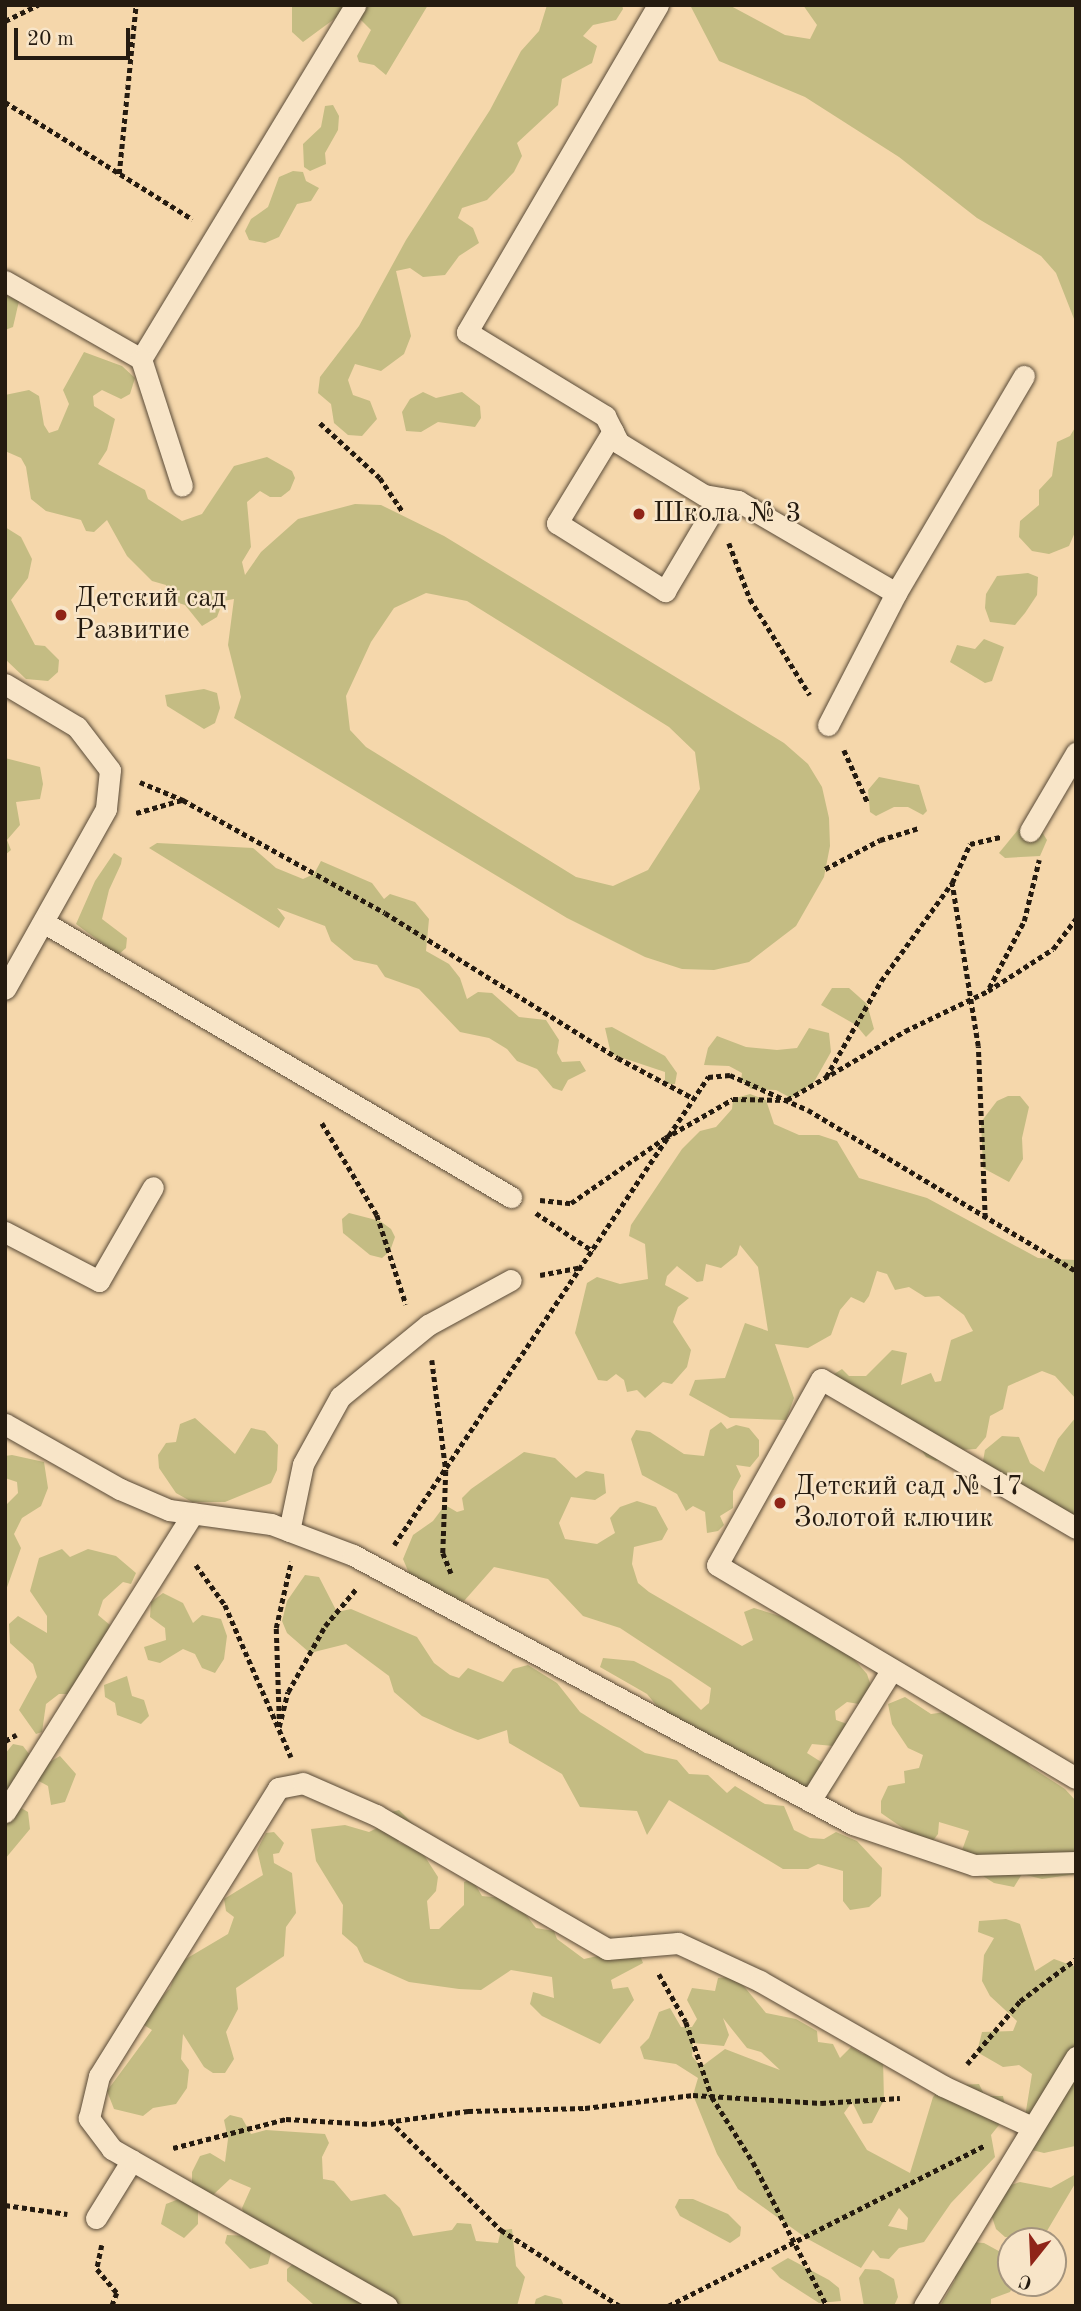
<!DOCTYPE html>
<meta charset="utf-8">
<style>
body{margin:0}
#map{position:relative;width:1081px;height:2311px;overflow:hidden;background:#f5d7ab;font-family:"Old Standard TT",serif}
div>[style]{position:absolute}
.green>*{inset:0;background:#c4bc83}
.path>*{height:4.5px;margin-top:-2.25px;transform-origin:0;background:repeating-linear-gradient(90deg,#251b10 0 5px,transparent 0 8.5px)}
.roads{filter:drop-shadow(0 0 2px #594a37) drop-shadow(0 0 2px #594a37)}
.service>*{height:21px;margin:-10.5px;padding:0 10.5px;transform-origin:10.5px;border-radius:10.5px;background:#f8e5c8}
.dots>*{width:19px;height:19px;translate:-50% -50%;box-sizing:border-box;border:4px solid #f8e5c8;border-radius:50%}
span{translate:-50% -50%;white-space:nowrap;text-align:center;line-height:1.15;-webkit-text-stroke:5px #f8e5c8;paint-order:stroke}
.poi-label{font-size:28px;color:#251b10}
.left{translate:0 -50%;text-align:left}
.frame{position:absolute;inset:0;border:7px solid #251b10;pointer-events:none}
.north{position:absolute;left:997px;top:2227px;width:70px;height:70px;box-sizing:border-box;background:#f8e5c8;border:2px solid #a4947e;border-radius:50%;rotate:198deg;font-size:19px;font-weight:700;line-height:28px;text-align:center;color:#251b10}
.north::after{content:'';display:block;margin:auto;width:24px;height:32px;background:#8f2418;clip-path:polygon(50% 0,100% 100%,50% 72%,0 100%)}
.scale{position:absolute;left:14px;top:28px;width:116px;height:32px;box-sizing:border-box;border:4px solid #251b10;border-top:0;padding-left:9px;font-size:21px;line-height:24px;white-space:nowrap;color:#251b10;-webkit-text-stroke:5px #f8e5c8;paint-order:stroke}
</style>
<div id="map">
<div class="green">
<i style="clip-path:polygon(292px 5px,428px 5px,386px 75px,374px 65px,359px 62px,357px 56px,371px 30px,359px 18px,337px 17px,303px 42px,292px 32px)"></i>
<i style="clip-path:polygon(547px 5px,622px 5px,623px 9px,616px 20px,593px 25px,583px 36px,597px 46px,592px 63px,562px 79px,558px 105px,517px 143px,522px 156px,514px 172px,487px 200px,462px 208px,458px 218px,473px 228px,479px 243px,459px 256px,445px 275px,423px 277px,410px 268px,396px 271px,411px 336px,404px 354px,381px 371px,355px 364px,348px 380px,353px 395px,370px 401px,377px 419px,362px 436px,348px 435px,334px 423px,331px 404px,318px 393px,320px 377px,359px 326px,406px 240px,490px 110px,521px 51px,539px 31px)"></i>
<i style="clip-path:polygon(690px 5px,729px 5px,785px 35px,810px 39px,817px 25px,803px 5px,1076px 5px,1076px 324px,1056px 273px,1041px 256px,977px 218px,899px 157px,805px 97px,719px 61px)"></i>
<i style="clip-path:polygon(333px 105px,339px 116px,338px 130px,325px 153px,326px 164px,310px 171px,304px 167px,303px 144px,321px 127px,325px 106px)"></i>
<i style="clip-path:polygon(293px 171px,303px 172px,306px 181px,319px 188px,311px 201px,297px 204px,279px 237px,265px 243px,249px 240px,245px 231px,251px 219px,268px 207px,279px 177px)"></i>
<i style="clip-path:polygon(5px 295px,19px 301px,13px 327px,5px 330px)"></i>
<i style="clip-path:polygon(evenodd,84px 352px,122px 366px,135px 378px,130px 394px,121px 399px,102px 390px,93px 396px,94px 406px,115px 419px,107px 450px,98px 464px,145px 490px,148px 499px,182px 521px,202px 514px,234px 466px,267px 457px,292px 471px,295px 478px,290px 490px,281px 497px,270px 497px,260px 491px,247px 502px,251px 547px,242px 562px,245px 575px,261px 552px,298px 519px,355px 504px,381px 505px,444px 536px,784px 743px,808px 764px,822px 787px,829px 818px,830px 846px,824px 877px,796px 926px,749px 962px,714px 970px,682px 969px,645px 957px,567px 918px,234px 718px,241px 697px,228px 645px,234px 599px,223px 601px,217px 617px,202px 626px,185px 605px,169px 600px,166px 585px,152px 581px,127px 556px,107px 520px,94px 532px,86px 531px,81px 520px,46px 511px,31px 499px,26px 467px,21px 458px,5px 451px,5px 395px,29px 390px,39px 396px,44px 425px,49px 433px,58px 430px,69px 404px,63px 390px,84px 352px,426px 593px,467px 601px,669px 727px,695px 752px,700px 789px,648px 870px,613px 886px,576px 877px,366px 747px,350px 730px,346px 696px,371px 642px,394px 608px,426px 593px)"></i>
<i style="clip-path:polygon(423px 392px,436px 398px,462px 392px,480px 406px,481px 418px,475px 427px,438px 422px,421px 432px,406px 431px,402px 412px,410px 399px)"></i>
<i style="clip-path:polygon(1076px 426px,1076px 530px,1069px 546px,1049px 554px,1032px 551px,1019px 537px,1020px 521px,1039px 505px,1039px 490px,1052px 476px,1057px 442px,1070px 436px)"></i>
<i style="clip-path:polygon(5px 527px,21px 537px,32px 559px,28px 578px,11px 600px,35px 645px,45px 646px,59px 660px,58px 672px,48px 681px,26px 679px,5px 659px)"></i>
<i style="clip-path:polygon(1028px 573px,1038px 577px,1037px 595px,1025px 613px,1015px 625px,990px 622px,985px 608px,986px 594px,997px 576px)"></i>
<i style="clip-path:polygon(984px 639px,1004px 647px,992px 681px,985px 683px,950px 662px,957px 645px,975px 649px)"></i>
<i style="clip-path:polygon(204px 689px,217px 693px,220px 708px,215px 723px,204px 729px,167px 706px,165px 695px)"></i>
<i style="clip-path:polygon(5px 758px,40px 767px,43px 784px,40px 799px,16px 802px,20px 825px,7px 840px,11px 850px,5px 855px)"></i>
<i style="clip-path:polygon(879px 777px,919px 785px,927px 811px,923px 815px,908px 807px,894px 807px,876px 816px,870px 812px,868px 790px)"></i>
<i style="clip-path:polygon(1031px 814px,1047px 840px,1040px 856px,1005px 858px,999px 853px)"></i>
<i style="clip-path:polygon(157px 843px,253px 848px,276px 868px,303px 879px,314px 874px,321px 861px,372px 883px,384px 899px,390px 894px,415px 902px,429px 919px,426px 951px,449px 964px,460px 978px,467px 999px,478px 992px,492px 993px,519px 1017px,546px 1020px,559px 1040px,557px 1053px,562px 1062px,580px 1061px,586px 1071px,568px 1080px,562px 1091px,553px 1088px,537px 1069px,517px 1061px,507px 1049px,489px 1038px,460px 1032px,419px 989px,385px 977px,377px 965px,354px 960px,331px 941px,325px 926px,277px 908px,285px 918px,279px 928px,149px 848px)"></i>
<i style="clip-path:polygon(114px 853px,122px 858px,121px 864px,109px 890px,102px 919px,127px 938px,126px 948px,118px 955px,76px 924px,95px 881px)"></i>
<i style="clip-path:polygon(832px 988px,849px 988px,867px 1004px,874px 1029px,866px 1037px,856px 1025px,821px 1005px)"></i>
<i style="clip-path:polygon(612px 1027px,665px 1056px,677px 1073px,675px 1084px,665px 1084px,665px 1072px,611px 1054px,605px 1028px)"></i>
<i style="clip-path:polygon(809px 1028px,829px 1033px,831px 1052px,814px 1082px,791px 1098px,776px 1090px,751px 1089px,741px 1080px,742px 1073px,729px 1066px,704px 1065px,708px 1048px,717px 1036px,746px 1047px,777px 1050px,797px 1048px)"></i>
<i style="clip-path:polygon(750px 1094px,766px 1100px,774px 1124px,799px 1135px,819px 1135px,837px 1141px,859px 1178px,927px 1198px,1038px 1258px,1076px 1260px,1076px 1399px,1055px 1376px,1042px 1371px,1008px 1386px,1003px 1409px,990px 1416px,986px 1437px,976px 1449px,960px 1450px,936px 1461px,926px 1457px,919px 1446px,909px 1445px,899px 1435px,866px 1392px,855px 1399px,831px 1376px,842px 1369px,849px 1376px,866px 1376px,892px 1350px,907px 1353px,901px 1385px,931px 1373px,935px 1382px,941px 1381px,951px 1340px,973px 1331px,964px 1315px,939px 1296px,925px 1297px,909px 1287px,895px 1290px,887px 1274px,877px 1271px,869px 1296px,864px 1303px,851px 1297px,840px 1310px,831px 1335px,808px 1348px,775px 1344px,794px 1398px,786px 1420px,730px 1418px,689px 1395px,695px 1380px,725px 1378px,745px 1323px,768px 1331px,758px 1267px,740px 1245px,737px 1255px,721px 1268px,706px 1264px,703px 1281px,697px 1282px,677px 1266px,667px 1276px,665px 1285px,689px 1298px,678px 1307px,673px 1322px,691px 1350px,687px 1367px,672px 1384px,663px 1382px,645px 1398px,637px 1390px,627px 1392px,624px 1380px,616px 1374px,607px 1381px,598px 1380px,575px 1333px,587px 1283px,597px 1277px,620px 1284px,648px 1279px,645px 1244px,629px 1236px,631px 1225px,682px 1149px,700px 1131px,716px 1127px,732px 1109px,733px 1099px)"></i>
<i style="clip-path:polygon(1008px 1096px,1020px 1096px,1029px 1107px,1022px 1138px,1023px 1159px,1009px 1182px,983px 1168px,981px 1122px,997px 1101px)"></i>
<i style="clip-path:polygon(349px 1213px,380px 1221px,391px 1229px,395px 1237px,390px 1251px,382px 1258px,370px 1255px,343px 1233px,342px 1219px)"></i>
<i style="clip-path:polygon(1076px 1417px,1076px 1518px,993px 1476px,983px 1461px,985px 1450px,1002px 1436px,1019px 1437px,1030px 1463px,1044px 1472px,1058px 1439px)"></i>
<i style="clip-path:polygon(195px 1418px,235px 1454px,251px 1428px,265px 1431px,278px 1445px,277px 1470px,271px 1483px,225px 1502px,192px 1502px,176px 1493px,159px 1468px,158px 1455px,166px 1443px,176px 1442px,180px 1424px)"></i>
<i style="clip-path:polygon(721px 1422px,727px 1429px,736px 1425px,749px 1428px,759px 1440px,759px 1456px,750px 1467px,736px 1465px,741px 1476px,733px 1491px,733px 1508px,720px 1516px,724px 1525px,718px 1531px,707px 1533px,705px 1512px,693px 1506px,686px 1511px,677px 1494px,642px 1475px,631px 1439px,636px 1430px,650px 1432px,684px 1454px,704px 1456px,710px 1430px)"></i>
<i style="clip-path:polygon(524px 1452px,555px 1458px,576px 1478px,586px 1471px,604px 1474px,606px 1493px,595px 1500px,571px 1497px,559px 1523px,565px 1539px,597px 1544px,615px 1533px,610px 1518px,620px 1507px,637px 1501px,656px 1507px,668px 1529px,662px 1540px,634px 1547px,632px 1564px,638px 1583px,649px 1592px,742px 1646px,753px 1640px,744px 1612px,754px 1608px,799px 1622px,846px 1650px,867px 1674px,872px 1689px,859px 1704px,847px 1702px,835px 1711px,836px 1720px,847px 1724px,844px 1747px,812px 1744px,807px 1753px,826px 1765px,834px 1783px,830px 1793px,815px 1793px,675px 1728px,647px 1694px,600px 1667px,603px 1658px,634px 1661px,671px 1680px,701px 1710px,709px 1703px,711px 1688px,620px 1628px,583px 1616px,548px 1579px,494px 1567px,464px 1601px,441px 1598px,411px 1578px,403px 1559px,413px 1535px,433px 1521px,445px 1505px,457px 1512px,464px 1510px,462px 1498px,471px 1489px)"></i>
<i style="clip-path:polygon(12px 1455px,44px 1462px,48px 1488px,41px 1506px,22px 1518px,14px 1534px,21px 1548px,5px 1593px,5px 1506px,18px 1493px,17px 1482px,5px 1478px,5px 1456px)"></i>
<i style="clip-path:polygon(62px 1549px,70px 1557px,88px 1549px,116px 1556px,136px 1573px,131px 1584px,123px 1582px,103px 1600px,98px 1615px,110px 1625px,79px 1694px,59px 1694px,46px 1704px,42px 1732px,36px 1734px,19px 1710px,37px 1677px,33px 1664px,10px 1643px,9px 1624px,18px 1616px,47px 1633px,47px 1616px,30px 1591px,39px 1558px)"></i>
<i style="clip-path:polygon(305px 1575px,319px 1577px,337px 1612px,351px 1609px,417px 1637px,434px 1663px,450px 1675px,459px 1678px,468px 1668px,503px 1682px,513px 1669px,528px 1665px,557px 1683px,580px 1712px,645px 1753px,677px 1760px,689px 1774px,708px 1775px,727px 1793px,735px 1786px,765px 1804px,784px 1806px,794px 1830px,810px 1838px,824px 1839px,836px 1832px,857px 1841px,882px 1868px,881px 1896px,869px 1907px,850px 1910px,843px 1901px,843px 1871px,818px 1864px,808px 1869px,783px 1869px,669px 1800px,647px 1835px,637px 1811px,580px 1807px,562px 1774px,509px 1743px,507px 1730px,478px 1740px,455px 1731px,422px 1716px,394px 1692px,389px 1676px,346px 1644px,310px 1653px,287px 1633px,282px 1621px,287px 1601px)"></i>
<i style="clip-path:polygon(163px 1593px,183px 1603px,193px 1623px,202px 1615px,221px 1619px,227px 1636px,224px 1659px,215px 1673px,202px 1668px,195px 1654px,183px 1649px,160px 1663px,148px 1660px,144px 1647px,166px 1640px,165px 1628px,150px 1617px,151px 1602px)"></i>
<i style="clip-path:polygon(127px 1676px,132px 1696px,144px 1700px,149px 1716px,141px 1724px,117px 1715px,115px 1703px,105px 1697px,104px 1685px)"></i>
<i style="clip-path:polygon(905px 1697px,931px 1714px,959px 1710px,984px 1736px,1001px 1734px,1031px 1767px,1065px 1789px,1076px 1801px,1076px 1874px,1042px 1879px,1022px 1874px,1014px 1887px,994px 1883px,972px 1869px,961px 1853px,969px 1831px,939px 1822px,938px 1834px,932px 1842px,920px 1840px,881px 1813px,881px 1801px,888px 1786px,905px 1783px,904px 1771px,919px 1768px,923px 1755px,908px 1748px,892px 1724px,888px 1704px)"></i>
<i style="clip-path:polygon(13px 1744px,23px 1746px,36px 1763px,48px 1763px,60px 1756px,76px 1774px,65px 1802px,51px 1805px,48px 1786px,37px 1780px,35px 1773px,11px 1802px,28px 1812px,30px 1829px,5px 1859px,5px 1754px)"></i>
<i style="clip-path:polygon(399px 1810px,416px 1827px,398px 1842px,422px 1852px,438px 1877px,436px 1891px,427px 1901px,430px 1929px,439px 1929px,464px 1905px,464px 1882px,472px 1879px,482px 1896px,503px 1898px,515px 1910px,524px 1912px,536px 1928px,554px 1931px,557px 1939px,584px 1959px,602px 1955px,632px 1935px,643px 1963px,611px 1980px,613px 1989px,628px 1987px,634px 2000px,600px 2044px,542px 2016px,530px 2004px,533px 1992px,554px 1998px,552px 1977px,511px 1970px,481px 1990px,459px 1989px,409px 1982px,364px 1962px,357px 1947px,342px 1934px,343px 1905px,316px 1861px,311px 1829px,345px 1825px,369px 1832px,381px 1826px,388px 1813px)"></i>
<i style="clip-path:polygon(274px 1832px,284px 1843px,279px 1853px,273px 1854px,274px 1863px,292px 1873px,296px 1913px,286px 1927px,284px 1956px,236px 1988px,238px 2009px,226px 2032px,234px 2059px,225px 2073px,213px 2073px,204px 2067px,183px 2034px,181px 2059px,189px 2070px,187px 2088px,176px 2104px,153px 2108px,143px 2116px,114px 2109px,107px 2091px,152px 2030px,144px 2025px,144px 2016px,170px 1988px,179px 1963px,228px 1934px,234px 1917px,226px 1911px,224px 1899px,263px 1875px,257px 1850px,266px 1833px)"></i>
<i style="clip-path:polygon(1006px 1919px,1020px 1924px,1035px 1971px,1054px 1959px,1076px 1967px,1075px 2146px,1044px 2153px,1032px 2150px,1024px 2123px,1032px 2074px,1019px 2065px,1003px 2067px,977px 2052px,982px 2032px,1013px 2031px,1017px 2021px,990px 1996px,982px 1981px,984px 1955px,994px 1938px,978px 1932px,979px 1921px)"></i>
<i style="clip-path:polygon(evenodd,727px 1977px,742px 1984px,766px 2013px,796px 2019px,817px 2031px,818px 2042px,833px 2044px,840px 2058px,851px 2047px,863px 2054px,875px 2049px,883px 2059px,884px 2100px,872px 2123px,863px 2124px,852px 2102px,844px 2113px,867px 2150px,910px 2173px,933px 2097px,943px 2086px,979px 2084px,985px 2096px,1003px 2096px,1007px 2115px,991px 2135px,995px 2157px,951px 2203px,924px 2242px,899px 2248px,889px 2259px,880px 2258px,873px 2250px,861px 2268px,806px 2238px,738px 2189px,717px 2154px,693px 2095px,698px 2078px,676px 2064px,644px 2059px,640px 2047px,649px 2038px,659px 2012px,670px 2008px,681px 2027px,692px 2027px,697px 2019px,687px 2000px,692px 1988px,715px 1991px,718px 1978px,727px 1977px,723px 2018px,747px 2048px,761px 2052px,780px 2070px,725px 2049px,701px 2067px,692px 2056px,693px 2043px,724px 2046px,729px 2035px,723px 2018px,727px 1977px,899px 2208px,908px 2218px,907px 2230px,888px 2226px,899px 2208px)"></i>
<i style="clip-path:polygon(230px 2115px,242px 2118px,251px 2134px,266px 2130px,325px 2134px,329px 2143px,322px 2157px,323px 2179px,334px 2181px,351px 2201px,385px 2194px,400px 2208px,413px 2236px,452px 2230px,457px 2223px,471px 2224px,476px 2241px,498px 2243px,501px 2230px,512px 2229px,516px 2266px,525px 2277px,517px 2306px,313px 2304px,287px 2281px,287px 2269px,295px 2262px,274px 2242px,268px 2264px,250px 2269px,225px 2243px,227px 2235px,250px 2236px,242px 2208px,251px 2188px,230px 2179px,198px 2209px,198px 2224px,184px 2238px,161px 2224px,166px 2204px,192px 2194px,192px 2172px,200px 2156px,210px 2153px,225px 2162px,228px 2139px,224px 2120px)"></i>
<i style="clip-path:polygon(1076px 2174px,1076px 2182px,1041px 2241px,1005px 2237px,996px 2229px,990px 2211px,998px 2189px,1020px 2182px,1051px 2188px)"></i>
<i style="clip-path:polygon(679px 2199px,693px 2199px,728px 2214px,741px 2227px,740px 2236px,730px 2243px,680px 2216px,675px 2207px)"></i>
<i style="clip-path:polygon(969px 2242px,984px 2243px,1006px 2255px,1011px 2283px,1015px 2283px,1010px 2292px,991px 2299px,991px 2306px,940px 2306px,955px 2280px,955px 2262px)"></i>
<i style="clip-path:polygon(788px 2258px,829px 2280px,839px 2288px,841px 2301px,819px 2303px,780px 2278px,771px 2268px)"></i>
<i style="clip-path:polygon(865px 2269px,879px 2270px,894px 2279px,898px 2297px,894px 2306px,864px 2306px,859px 2278px)"></i>
<i style="clip-path:polygon(545px 2295px,561px 2299px,564px 2306px,534px 2306px,536px 2299px)"></i>
</div>
<div class="path">
<i style="left:5px;top:21px;width:37px;rotate:-26deg"></i>
<i style="left:5px;top:102px;width:221px;rotate:32deg"></i>
<i style="left:119px;top:174px;width:170px;rotate:-84.3deg"></i>
<i style="left:320px;top:423px;width:81px;rotate:42.5deg"></i>
<i style="left:380px;top:478px;width:41px;rotate:55.9deg"></i>
<i style="left:729px;top:543px;width:60px;rotate:69.4deg"></i>
<i style="left:750px;top:599px;width:113px;rotate:58deg"></i>
<i style="left:844px;top:750px;width:58px;rotate:65.6deg"></i>
<i style="left:140px;top:782px;width:47px;rotate:22.7deg"></i>
<i style="left:183px;top:800px;width:231px;rotate:29.2deg"></i>
<i style="left:385px;top:913px;width:274px;rotate:31.9deg"></i>
<i style="left:618px;top:1058px;width:85px;rotate:28.1deg"></i>
<i style="left:136px;top:813px;width:48px;rotate:-15.8deg"></i>
<i style="left:825px;top:869px;width:62px;rotate:-27.8deg"></i>
<i style="left:880px;top:840px;width:41px;rotate:-17.1deg"></i>
<i style="left:989px;top:988px;width:76px;rotate:-62.4deg"></i>
<i style="left:1024px;top:921px;width:63px;rotate:-76.2deg"></i>
<i style="left:826px;top:1077px;width:111px;rotate:-60.2deg"></i>
<i style="left:881px;top:981px;width:121px;rotate:-54.1deg"></i>
<i style="left:322px;top:1123px;width:107px;rotate:59.1deg"></i>
<i style="left:377px;top:1215px;width:94px;rotate:72deg"></i>
<i style="left:540px;top:1200px;width:31px;rotate:6deg"></i>
<i style="left:571px;top:1203px;width:114px;rotate:-34.7deg"></i>
<i style="left:665px;top:1138px;width:78px;rotate:-29.8deg"></i>
<i style="left:733px;top:1099px;width:54px;rotate:1.1deg"></i>
<i style="left:787px;top:1100px;width:137px;rotate:-30.3deg"></i>
<i style="left:905px;top:1031px;width:92px;rotate:-25.7deg"></i>
<i style="left:988px;top:991px;width:77px;rotate:-32.9deg"></i>
<i style="left:1053px;top:949px;width:38px;rotate:-53deg"></i>
<i style="left:536px;top:1213px;width:69px;rotate:33.7deg"></i>
<i style="left:985px;top:1218px;width:172px;rotate:-92.3deg"></i>
<i style="left:978px;top:1046px;width:165px;rotate:-99.1deg"></i>
<i style="left:952px;top:883px;width:43px;rotate:-65.2deg"></i>
<i style="left:970px;top:844px;width:32px;rotate:-13deg"></i>
<i style="left:540px;top:1275px;width:43px;rotate:-10.8deg"></i>
<i style="left:432px;top:1360px;width:112px;rotate:82.8deg"></i>
<i style="left:446px;top:1471px;width:82px;rotate:92.1deg"></i>
<i style="left:443px;top:1553px;width:22px;rotate:68deg"></i>
<i style="left:394px;top:1545px;width:564px;rotate:-56.14deg"></i>
<i style="left:708px;top:1077px;width:22px;rotate:-5deg"></i>
<i style="left:730px;top:1075px;width:85px;rotate:24.2deg"></i>
<i style="left:808px;top:1110px;width:313px;rotate:31deg"></i>
<i style="left:196px;top:1565px;width:49px;rotate:54.1deg"></i>
<i style="left:225px;top:1605px;width:166px;rotate:66.5deg"></i>
<i style="left:279px;top:1719px;width:91px;rotate:-91.9deg"></i>
<i style="left:276px;top:1628px;width:68px;rotate:-77.2deg"></i>
<i style="left:279px;top:1727px;width:36px;rotate:-76deg"></i>
<i style="left:288px;top:1692px;width:76px;rotate:-60.7deg"></i>
<i style="left:325px;top:1626px;width:48px;rotate:-50deg"></i>
<i style="left:5px;top:1741px;width:13px;rotate:-29deg"></i>
<i style="left:659px;top:1974px;width:55px;rotate:60.6deg"></i>
<i style="left:686px;top:2022px;width:79px;rotate:70.9deg"></i>
<i style="left:712px;top:2097px;width:77px;rotate:57.8deg"></i>
<i style="left:753px;top:2162px;width:162px;rotate:62.8deg"></i>
<i style="left:967px;top:2064px;width:82px;rotate:-49.9deg"></i>
<i style="left:1020px;top:2001px;width:70px;rotate:-36.9deg"></i>
<i style="left:390px;top:2121px;width:156px;rotate:44.5deg"></i>
<i style="left:501px;top:2230px;width:141px;rotate:32.6deg"></i>
<i style="left:173px;top:2148px;width:117px;rotate:-14.4deg"></i>
<i style="left:286px;top:2119px;width:85px;rotate:3.4deg"></i>
<i style="left:371px;top:2124px;width:98px;rotate:-7.6deg"></i>
<i style="left:468px;top:2111px;width:117px;rotate:-1.5deg"></i>
<i style="left:585px;top:2108px;width:109px;rotate:-6.9deg"></i>
<i style="left:693px;top:2095px;width:128px;rotate:3.6deg"></i>
<i style="left:821px;top:2103px;width:79px;rotate:-3.6deg"></i>
<i style="left:5px;top:2205px;width:63px;rotate:8.3deg"></i>
<i style="left:102px;top:2245px;width:25px;rotate:102deg"></i>
<i style="left:97px;top:2269px;width:31px;rotate:50deg"></i>
<i style="left:117px;top:2293px;width:14px;rotate:111deg"></i>
<i style="left:668px;top:2306px;width:356px;rotate:-26.9deg"></i>
</div>
<div class="roads">
<div class="service">
<i style="left:658px;top:5px;width:379px;rotate:120.3deg"></i>
<i style="left:467px;top:332px;width:162px;rotate:31.3deg"></i>
<i style="left:605px;top:416px;width:30px;rotate:63deg"></i>
<i style="left:619px;top:443px;width:100px;rotate:31.5deg"></i>
<i style="left:704px;top:495px;width:35px;rotate:10deg"></i>
<i style="left:738px;top:501px;width:183px;rotate:30.2deg"></i>
<i style="left:5px;top:281px;width:157px;rotate:29.8deg"></i>
<i style="left:141px;top:359px;width:414px;rotate:-58.8deg"></i>
<i style="left:141px;top:359px;width:133px;rotate:72.1deg"></i>
<i style="left:613px;top:431px;width:108px;rotate:121.3deg"></i>
<i style="left:557px;top:523px;width:128px;rotate:32.2deg"></i>
<i style="left:665px;top:591px;width:108px;rotate:-59.4deg"></i>
<i style="left:5px;top:684px;width:84px;rotate:30.8deg"></i>
<i style="left:77px;top:727px;width:54px;rotate:52.5deg"></i>
<i style="left:110px;top:770px;width:39px;rotate:96deg"></i>
<i style="left:106px;top:809px;width:206px;rotate:119.3deg"></i>
<i style="left:828px;top:725px;width:148px;rotate:-62.7deg"></i>
<i style="left:896px;top:593px;width:252px;rotate:-59.5deg"></i>
<i style="left:1030px;top:831px;width:91px;rotate:-59.5deg"></i>
<i style="left:43px;top:922px;width:543px;rotate:30.44deg"></i>
<i style="left:5px;top:1232px;width:106px;rotate:27.5deg"></i>
<i style="left:99px;top:1281px;width:108px;rotate:-60.1deg"></i>
<i style="left:5px;top:1424px;width:132px;rotate:29.5deg"></i>
<i style="left:120px;top:1489px;width:53px;rotate:23.2deg"></i>
<i style="left:169px;top:1510px;width:103px;rotate:7.8deg"></i>
<i style="left:271px;top:1524px;width:88px;rotate:20.7deg"></i>
<i style="left:353px;top:1555px;width:568px;rotate:28.28deg"></i>
<i style="left:853px;top:1824px;width:128px;rotate:18.7deg"></i>
<i style="left:974px;top:1865px;width:102px;rotate:-1.7deg"></i>
<i style="left:1076px;top:1528px;width:295px;rotate:-149.7deg"></i>
<i style="left:821px;top:1379px;width:213px;rotate:119.2deg"></i>
<i style="left:717px;top:1565px;width:417px;rotate:30.7deg"></i>
<i style="left:289px;top:1531px;width:68px;rotate:-78.2deg"></i>
<i style="left:303px;top:1464px;width:77px;rotate:-61.1deg"></i>
<i style="left:340px;top:1397px;width:114px;rotate:-39.3deg"></i>
<i style="left:428px;top:1325px;width:94px;rotate:-28.5deg"></i>
<i style="left:810px;top:1801px;width:153px;rotate:-58.1deg"></i>
<i style="left:5px;top:1812px;width:353px;rotate:-57.8deg"></i>
<i style="left:96px;top:2218px;width:68px;rotate:-58.2deg"></i>
<i style="left:387px;top:2306px;width:317px;rotate:-150.3deg"></i>
<i style="left:112px;top:2149px;width:39px;rotate:-127deg"></i>
<i style="left:89px;top:2118px;width:43px;rotate:-76.6deg"></i>
<i style="left:99px;top:2076px;width:339px;rotate:-58.1deg"></i>
<i style="left:278px;top:1788px;width:25px;rotate:-11deg"></i>
<i style="left:303px;top:1783px;width:80px;rotate:23.7deg"></i>
<i style="left:376px;top:1815px;width:267px;rotate:30.1deg"></i>
<i style="left:607px;top:1949px;width:71px;rotate:-4.8deg"></i>
<i style="left:678px;top:1943px;width:90px;rotate:24.9deg"></i>
<i style="left:760px;top:1981px;width:211px;rotate:29.8deg"></i>
<i style="left:943px;top:2086px;width:98px;rotate:24.7deg"></i>
<i style="left:924px;top:2306px;width:292px;rotate:-58.6deg"></i>
</div>
</div>
<div class="dots">
<i style="left:639px;top:514px;background:#8f2418"></i>
<i style="left:61px;top:615px;background:#8f2418"></i>
<i style="left:780px;top:1503px;background:#8f2418"></i>
</div>
<div class="poi-label">
<span class="left" style="left:653px;top:514px">Школа № 3</span>
<span class="left" style="left:75px;top:615px">Детский сад<br>Развитие</span>
<span class="left" style="left:794px;top:1503px">Детский сад № 17<br>Золотой ключик</span>
</div>
<div class="frame"></div>
<div class="north">С</div>
<div class="scale">20 m</div>
</div>
